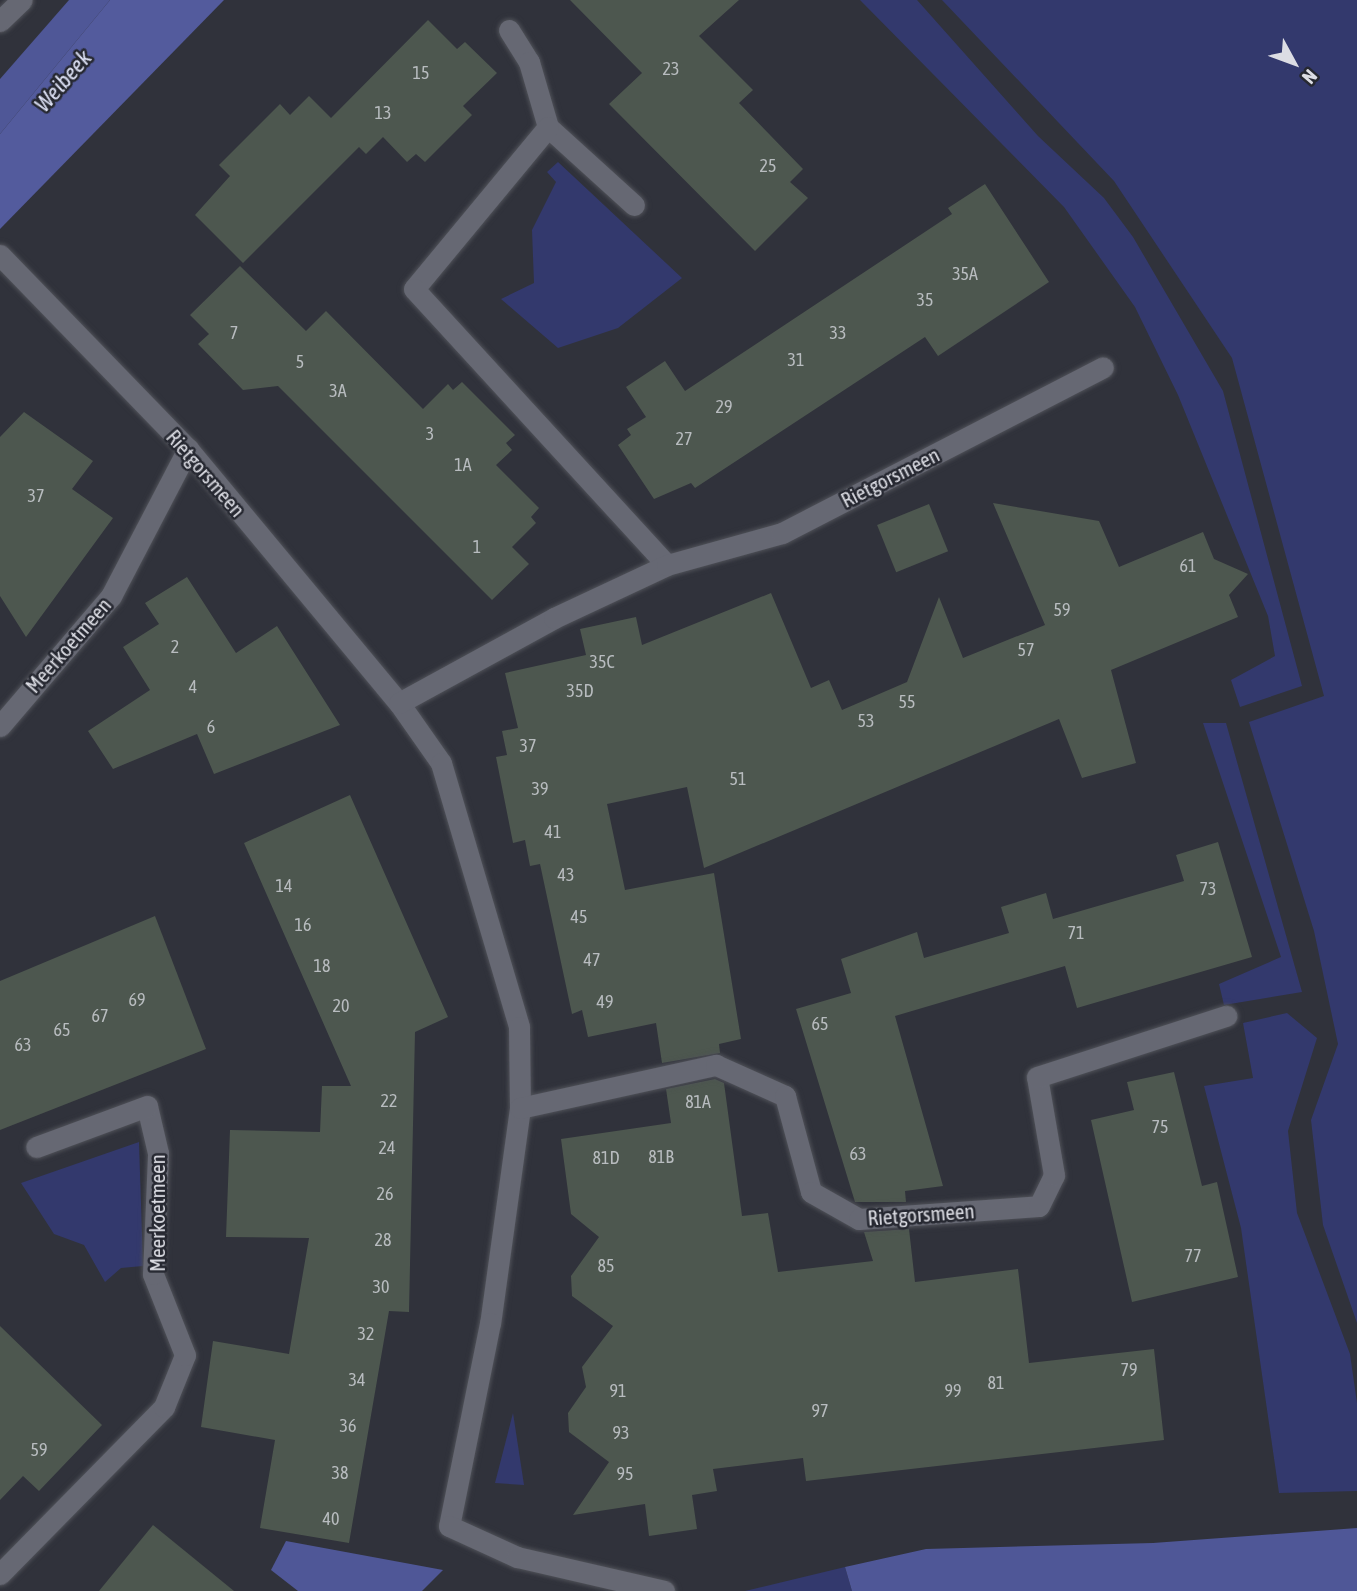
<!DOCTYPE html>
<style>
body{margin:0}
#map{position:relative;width:1357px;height:1591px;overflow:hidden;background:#30323b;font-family:"Asap Condensed",sans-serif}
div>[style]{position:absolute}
.green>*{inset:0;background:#33396d}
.forest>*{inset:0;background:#4f5797}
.water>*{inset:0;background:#535b9d}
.building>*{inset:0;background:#4d574f;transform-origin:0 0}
.roads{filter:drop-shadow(0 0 2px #4f5158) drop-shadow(0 0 2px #4f5158)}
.street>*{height:21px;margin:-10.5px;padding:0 10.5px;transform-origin:10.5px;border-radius:10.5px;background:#666873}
span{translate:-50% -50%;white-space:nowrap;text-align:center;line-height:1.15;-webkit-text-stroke:5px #262831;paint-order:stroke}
.number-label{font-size:18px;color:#b8bcbf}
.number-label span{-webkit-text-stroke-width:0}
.street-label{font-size:21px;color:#dcdde4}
.water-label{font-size:23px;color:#dce0f4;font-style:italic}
.north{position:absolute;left:1259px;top:28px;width:70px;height:70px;-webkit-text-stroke:5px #262831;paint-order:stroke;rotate:131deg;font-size:19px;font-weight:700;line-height:28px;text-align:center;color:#dcdde4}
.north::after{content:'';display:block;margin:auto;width:24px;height:32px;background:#dcdde4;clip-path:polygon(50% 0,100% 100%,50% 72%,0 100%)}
</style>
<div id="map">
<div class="green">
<i style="clip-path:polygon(860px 0,917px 0,1038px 136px,1104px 198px,1133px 237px,1223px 391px,1302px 686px,1240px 707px,1231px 680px,1275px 656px,1268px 616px,1178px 395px,1135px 307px,1064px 207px)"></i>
<i style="clip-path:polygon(942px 0,1357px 0,1357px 1323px,1323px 1225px,1311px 1120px,1338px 1044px,1314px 931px,1249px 722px,1324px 696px,1232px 358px,1114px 181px)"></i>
<i style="clip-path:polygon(558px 162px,682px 278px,618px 328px,558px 348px,501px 299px,534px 283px,532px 230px,556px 182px,547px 172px)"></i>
<i style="clip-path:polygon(1203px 723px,1226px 723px,1302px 992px,1224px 1005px,1219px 984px,1281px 957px)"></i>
<i style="clip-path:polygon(1287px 1013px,1317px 1038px,1288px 1131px,1297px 1213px,1350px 1354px,1357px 1403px,1357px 1491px,1279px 1493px,1241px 1228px,1204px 1086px,1253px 1078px,1243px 1023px)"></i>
<i style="clip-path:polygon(139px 1142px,143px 1266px,121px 1268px,105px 1282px,84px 1245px,54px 1234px,21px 1183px)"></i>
<i style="clip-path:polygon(513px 1413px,524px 1485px,495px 1483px)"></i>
<i style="clip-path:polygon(845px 1567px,852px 1591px,745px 1591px)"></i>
</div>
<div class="forest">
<i style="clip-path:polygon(69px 0,110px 0,0 134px,0 79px)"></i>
<i style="clip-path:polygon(1357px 1528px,1357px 1591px,852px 1591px,845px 1567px,926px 1549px,1153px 1543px)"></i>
<i style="clip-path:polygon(286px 1541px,443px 1570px,422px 1591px,298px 1591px,271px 1570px)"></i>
</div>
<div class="water">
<i style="clip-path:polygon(110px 0,224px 0,0 229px,0 134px)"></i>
</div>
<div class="building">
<i style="clip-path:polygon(570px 0,739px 0,699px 36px,753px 90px,739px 103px,803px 169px,790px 182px,808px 198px,755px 251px,609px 104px,642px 73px)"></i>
<i style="clip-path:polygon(428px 20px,457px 49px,465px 42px,497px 73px,463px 106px,472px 115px,425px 162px,416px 154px,407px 162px,383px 137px,366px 154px,359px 147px,243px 263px,195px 215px,230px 176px,219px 165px,280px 104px,290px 115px,309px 96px,331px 118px)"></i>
<i style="clip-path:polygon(985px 184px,1049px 282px,938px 356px,925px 337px,695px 488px,691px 483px,654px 499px,618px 445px,631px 435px,627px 429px,646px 417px,626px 387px,665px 361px,685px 391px,952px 214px,948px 208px)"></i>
<i style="clip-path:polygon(240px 266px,306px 331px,326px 311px,423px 409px,448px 384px,453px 390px,462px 382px,515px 435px,506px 443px,512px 450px,496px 465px,539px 508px,531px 517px,536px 523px,512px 547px,529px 564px,492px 600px,278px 386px,243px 390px,198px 344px,209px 334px,190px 315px)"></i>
<i style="clip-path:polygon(24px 412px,93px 461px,72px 489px,113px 518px,26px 637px,0 596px,0 437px)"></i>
<i style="clip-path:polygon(993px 503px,1099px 521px,1119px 567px,1203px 532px,1214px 559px,1248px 574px,1229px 595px,1238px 617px,1111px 670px,1136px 763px,1082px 778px,1059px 719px,704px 868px,687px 787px,607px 804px,625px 890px,714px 873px,741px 1039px,719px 1044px,720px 1053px,662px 1063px,656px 1023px,588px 1037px,582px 1010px,572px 1014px,540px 864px,530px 866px,525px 840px,513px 843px,496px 757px,507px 755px,502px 731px,518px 728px,505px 673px,586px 655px,580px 629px,636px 617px,642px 645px,771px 593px,811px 688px,829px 680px,842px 710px,907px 682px,939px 597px,963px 658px,1045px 625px)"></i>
<i style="left:929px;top:504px;width:51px;height:56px;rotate:68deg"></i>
<i style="clip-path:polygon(187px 577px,236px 653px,277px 626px,340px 725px,214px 774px,197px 734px,113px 769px,88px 731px,150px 690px,123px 647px,159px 624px,145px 603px)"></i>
<i style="clip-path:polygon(350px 795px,448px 1017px,415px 1032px,409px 1312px,389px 1311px,349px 1543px,260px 1528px,275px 1440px,201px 1427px,213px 1341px,289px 1354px,309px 1238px,226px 1237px,230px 1130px,320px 1132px,322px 1086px,351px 1086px,244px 843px)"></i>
<i style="clip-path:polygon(1218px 842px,1252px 957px,1077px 1008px,1065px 966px,895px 1016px,943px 1186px,905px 1191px,906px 1202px,855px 1202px,796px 1009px,851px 993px,841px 959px,917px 932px,924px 958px,1009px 933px,1001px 907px,1046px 893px,1053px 919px,1184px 881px,1176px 855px)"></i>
<i style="clip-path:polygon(155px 916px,206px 1049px,0 1130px,0 981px)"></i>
<i style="clip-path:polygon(1174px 1072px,1202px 1186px,1217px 1182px,1238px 1277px,1132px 1302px,1091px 1120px,1134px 1110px,1127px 1082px)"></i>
<i style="clip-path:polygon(715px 1079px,724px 1083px,742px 1216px,768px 1213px,778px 1272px,873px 1261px,864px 1232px,909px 1229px,915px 1282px,1018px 1269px,1029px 1363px,1154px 1349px,1164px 1440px,806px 1481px,803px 1458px,713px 1469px,717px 1491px,692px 1495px,697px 1529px,649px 1536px,645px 1504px,573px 1515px,609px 1462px,569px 1432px,568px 1413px,586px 1387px,582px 1367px,613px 1326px,572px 1296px,571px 1276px,599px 1237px,571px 1214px,561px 1139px,671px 1123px,666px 1089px)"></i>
<i style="clip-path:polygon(0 1326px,102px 1425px,39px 1491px,23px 1476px,0 1500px)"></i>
<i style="clip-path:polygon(153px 1525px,234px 1591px,99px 1591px)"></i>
</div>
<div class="roads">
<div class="street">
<i style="left:0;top:21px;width:30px;rotate:-44deg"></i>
<i style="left:509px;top:30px;width:38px;rotate:58deg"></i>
<i style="left:529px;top:62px;width:68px;rotate:73.7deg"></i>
<i style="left:548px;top:127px;width:116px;rotate:42.2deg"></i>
<i style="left:548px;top:127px;width:210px;rotate:129.6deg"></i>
<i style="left:414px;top:289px;width:374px;rotate:47.5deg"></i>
<i style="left:0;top:255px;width:270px;rotate:45.9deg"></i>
<i style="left:188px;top:449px;width:330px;rotate:50.3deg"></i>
<i style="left:399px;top:703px;width:73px;rotate:55deg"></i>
<i style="left:441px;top:763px;width:275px;rotate:73.5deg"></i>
<i style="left:519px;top:1027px;width:81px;rotate:89.3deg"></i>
<i style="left:520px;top:1108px;width:217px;rotate:97.9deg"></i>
<i style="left:490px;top:1323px;width:207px;rotate:101.4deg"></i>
<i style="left:449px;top:1526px;width:75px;rotate:24.5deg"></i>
<i style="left:517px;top:1557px;width:151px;rotate:13deg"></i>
<i style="left:399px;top:703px;width:177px;rotate:-28.7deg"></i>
<i style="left:554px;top:618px;width:125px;rotate:-25.1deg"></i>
<i style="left:667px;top:565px;width:119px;rotate:-15.5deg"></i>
<i style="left:782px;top:533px;width:361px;rotate:-27.3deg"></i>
<i style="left:0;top:726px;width:171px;rotate:-49.5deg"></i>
<i style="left:111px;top:596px;width:166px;rotate:-62.4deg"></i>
<i style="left:520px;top:1108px;width:201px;rotate:-12.4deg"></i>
<i style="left:716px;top:1065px;width:76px;rotate:24.2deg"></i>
<i style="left:785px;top:1096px;width:99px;rotate:74.8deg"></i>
<i style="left:811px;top:1192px;width:55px;rotate:29.4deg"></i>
<i style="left:859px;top:1219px;width:180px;rotate:-4.1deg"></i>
<i style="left:1039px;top:1206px;width:34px;rotate:-64deg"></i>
<i style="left:1054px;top:1175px;width:99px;rotate:-99.8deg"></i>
<i style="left:1037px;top:1077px;width:199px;rotate:-17.9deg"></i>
<i style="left:0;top:1574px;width:234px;rotate:-45.5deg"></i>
<i style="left:164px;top:1407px;width:56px;rotate:-68deg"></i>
<i style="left:185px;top:1355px;width:87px;rotate:-111.6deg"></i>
<i style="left:153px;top:1274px;width:121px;rotate:-87.6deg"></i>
<i style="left:158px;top:1153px;width:48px;rotate:-103.2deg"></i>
<i style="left:147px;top:1106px;width:118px;rotate:159.7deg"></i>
</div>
</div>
<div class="number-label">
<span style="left:671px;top:69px">23</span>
<span style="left:421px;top:73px">15</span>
<span style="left:383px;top:113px">13</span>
<span style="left:768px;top:166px">25</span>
<span style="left:965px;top:274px">35A</span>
<span style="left:925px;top:300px">35</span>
<span style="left:234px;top:333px">7</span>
<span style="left:838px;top:333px">33</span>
<span style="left:796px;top:360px">31</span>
<span style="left:300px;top:362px">5</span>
<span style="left:338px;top:391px">3A</span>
<span style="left:724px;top:407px">29</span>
<span style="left:430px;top:434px">3</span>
<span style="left:684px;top:439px">27</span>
<span style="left:463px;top:465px">1A</span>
<span style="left:36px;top:496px">37</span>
<span style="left:477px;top:547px">1</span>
<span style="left:1188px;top:566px">61</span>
<span style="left:1062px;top:610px">59</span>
<span style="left:175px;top:647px">2</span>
<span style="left:1026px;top:650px">57</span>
<span style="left:602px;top:662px">35C</span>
<span style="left:193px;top:687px">4</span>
<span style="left:580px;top:691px">35D</span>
<span style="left:907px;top:702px">55</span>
<span style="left:866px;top:721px">53</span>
<span style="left:211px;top:727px">6</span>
<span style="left:528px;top:746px">37</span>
<span style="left:738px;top:779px">51</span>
<span style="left:540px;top:789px">39</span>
<span style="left:553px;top:832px">41</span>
<span style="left:566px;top:875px">43</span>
<span style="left:284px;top:886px">14</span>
<span style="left:1208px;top:889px">73</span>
<span style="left:579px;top:917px">45</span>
<span style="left:303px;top:925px">16</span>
<span style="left:1076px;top:933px">71</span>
<span style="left:592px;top:960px">47</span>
<span style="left:322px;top:966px">18</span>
<span style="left:137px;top:1000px">69</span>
<span style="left:605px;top:1002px">49</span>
<span style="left:341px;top:1006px">20</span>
<span style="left:100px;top:1016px">67</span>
<span style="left:820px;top:1024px">65</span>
<span style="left:62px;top:1030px">65</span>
<span style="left:23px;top:1045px">63</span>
<span style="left:389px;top:1101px">22</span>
<span style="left:698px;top:1102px">81A</span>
<span style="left:1160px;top:1127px">75</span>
<span style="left:387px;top:1148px">24</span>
<span style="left:858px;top:1154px">63</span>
<span style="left:661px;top:1157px">81B</span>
<span style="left:606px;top:1158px">81D</span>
<span style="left:385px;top:1194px">26</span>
<span style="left:383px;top:1240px">28</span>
<span style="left:1193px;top:1256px">77</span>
<span style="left:606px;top:1266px">85</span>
<span style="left:381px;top:1287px">30</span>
<span style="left:366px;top:1334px">32</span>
<span style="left:1129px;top:1370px">79</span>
<span style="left:357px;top:1380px">34</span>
<span style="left:996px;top:1383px">81</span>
<span style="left:618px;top:1391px">91</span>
<span style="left:953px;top:1391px">99</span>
<span style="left:820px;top:1411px">97</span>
<span style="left:348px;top:1426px">36</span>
<span style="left:621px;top:1433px">93</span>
<span style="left:39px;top:1450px">59</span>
<span style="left:340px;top:1473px">38</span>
<span style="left:625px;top:1474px">95</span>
<span style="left:331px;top:1519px">40</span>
</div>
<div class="street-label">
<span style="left:206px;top:473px;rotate:49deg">Rietgorsmeen</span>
<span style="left:890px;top:477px;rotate:-27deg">Rietgorsmeen</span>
<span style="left:68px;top:645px;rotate:-49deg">Meerkoetmeen</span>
<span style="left:157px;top:1213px;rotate:-90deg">Meerkoetmeen</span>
<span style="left:921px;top:1214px;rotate:-4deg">Rietgorsmeen</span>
</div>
<div class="water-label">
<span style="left:63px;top:81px;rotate:-49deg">Weibeek</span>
</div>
<div class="north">N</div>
</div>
